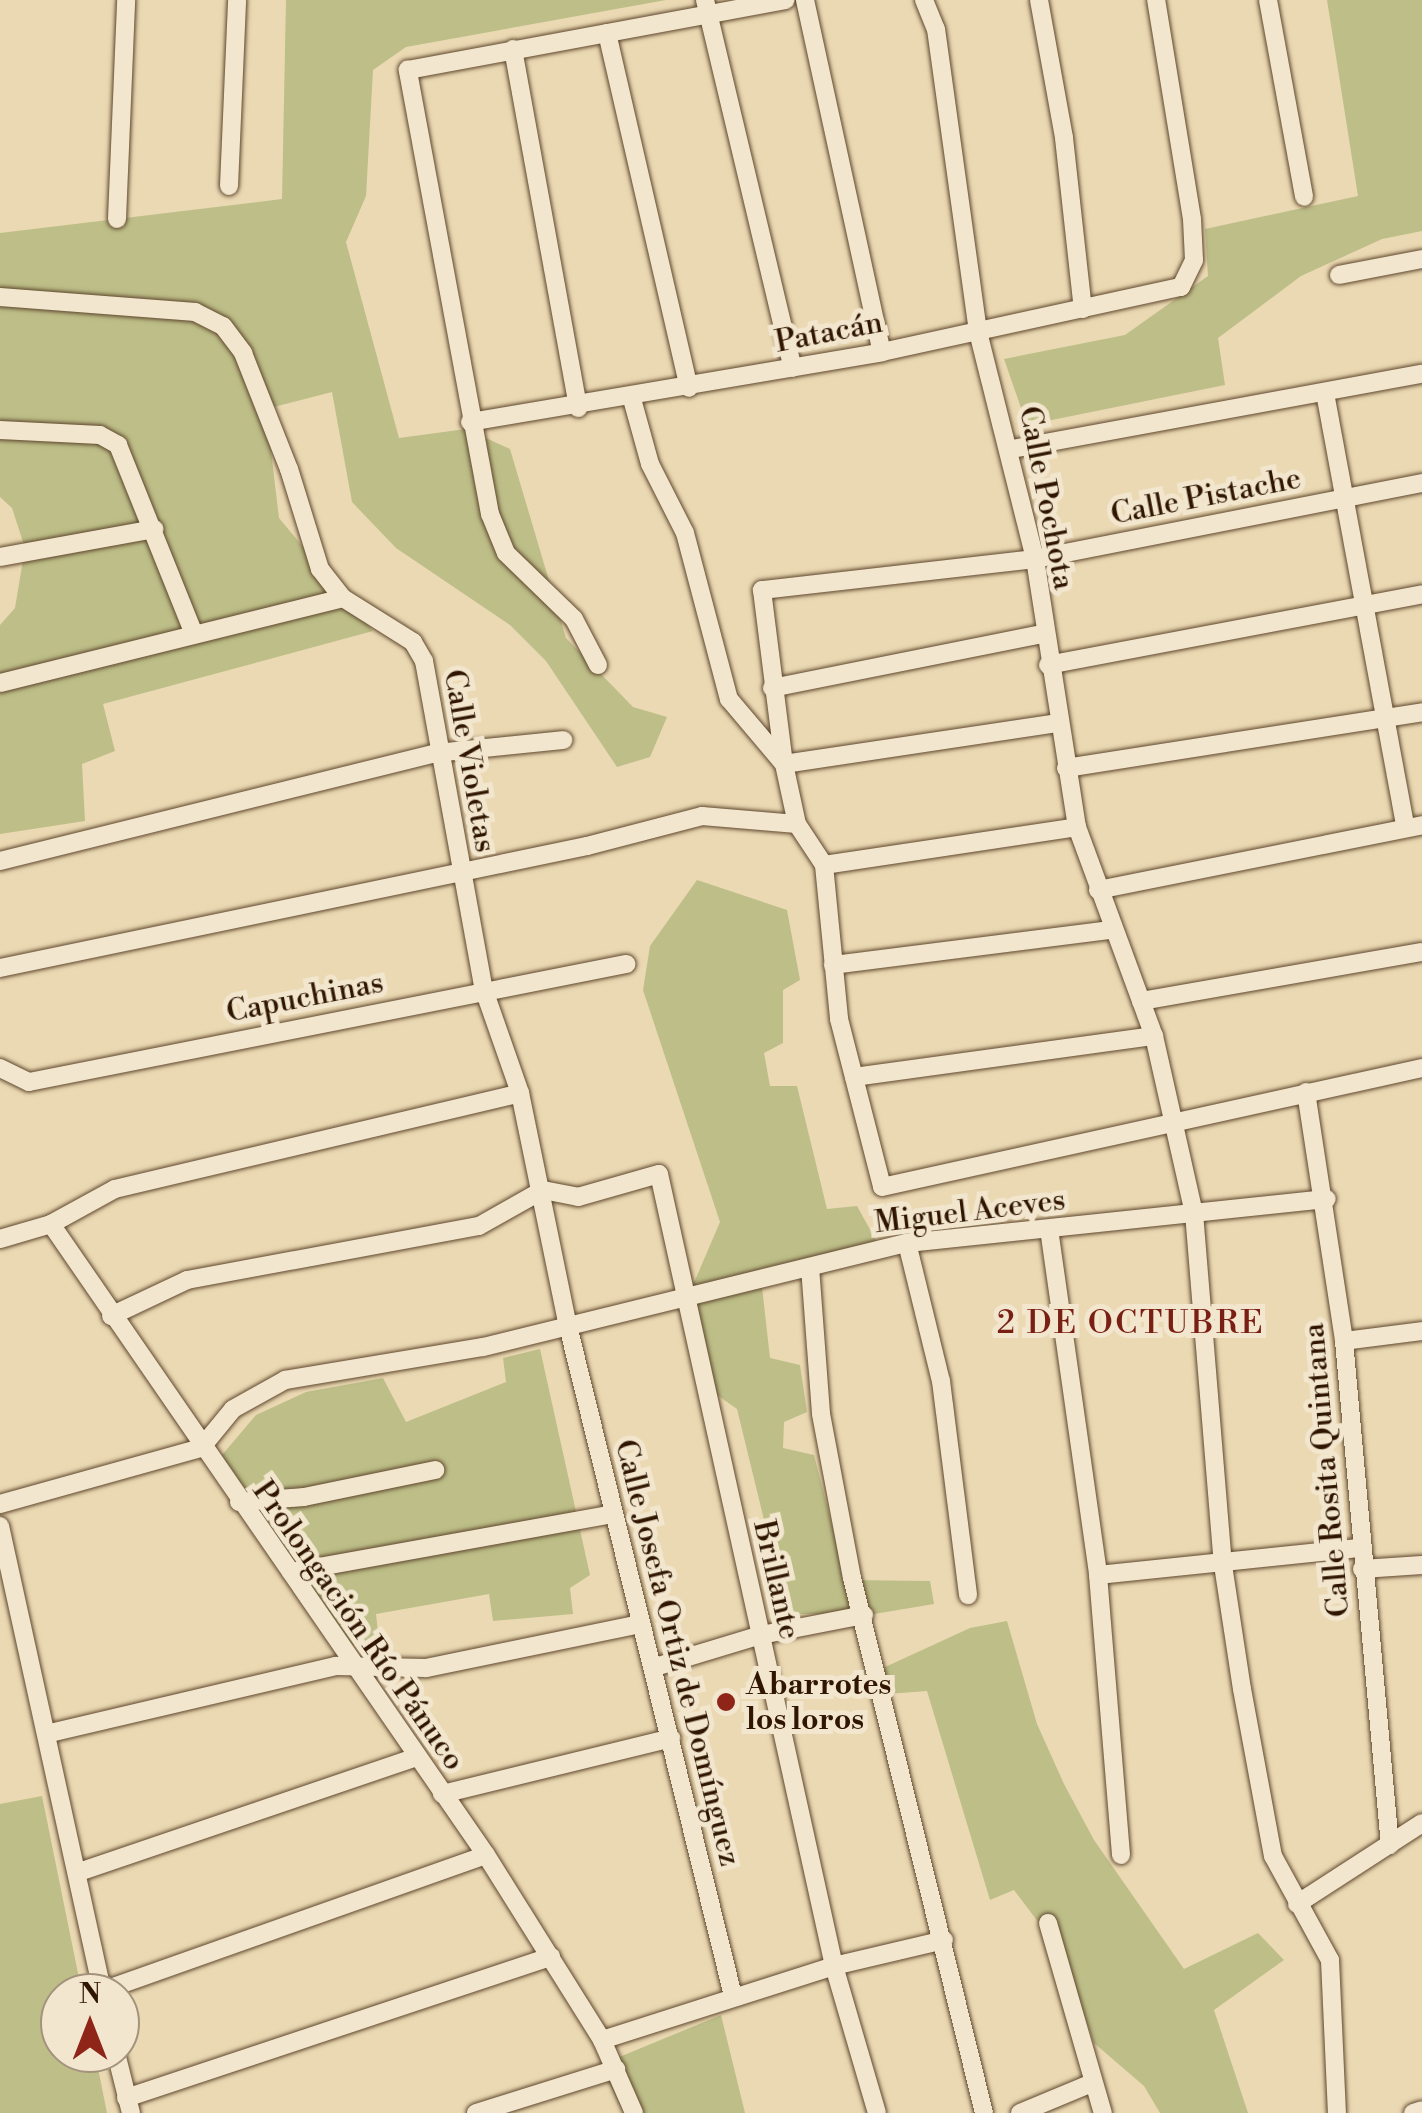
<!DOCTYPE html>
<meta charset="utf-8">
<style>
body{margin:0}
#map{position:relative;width:1422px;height:2113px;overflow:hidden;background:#ebd9b3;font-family:"Libre Bodoni",serif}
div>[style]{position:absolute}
.green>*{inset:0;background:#bdbe88}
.roads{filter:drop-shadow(0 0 2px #5f472d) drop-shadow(0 0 2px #5f472d)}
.street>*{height:18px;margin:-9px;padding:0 9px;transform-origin:9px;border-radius:9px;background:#f2e6ce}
.dots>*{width:28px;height:28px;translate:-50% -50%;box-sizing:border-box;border:5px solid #f2e6ce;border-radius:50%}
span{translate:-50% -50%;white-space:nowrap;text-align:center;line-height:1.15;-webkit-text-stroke:10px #f2e6ce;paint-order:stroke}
.street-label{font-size:30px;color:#301600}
.poi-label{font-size:30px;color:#301600;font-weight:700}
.left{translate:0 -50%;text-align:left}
.neighbourhood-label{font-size:32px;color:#7a1f14;letter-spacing:2.5px}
.north{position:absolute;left:40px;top:1973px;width:100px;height:100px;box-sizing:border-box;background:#f2e6ce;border:2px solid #a4937c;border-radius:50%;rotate:0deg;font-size:28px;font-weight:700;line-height:40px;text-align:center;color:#301600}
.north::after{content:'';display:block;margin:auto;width:35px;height:45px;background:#8f2418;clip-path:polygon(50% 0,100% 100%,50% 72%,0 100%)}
</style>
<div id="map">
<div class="green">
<i style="clip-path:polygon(286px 0,666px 0,406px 47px,373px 70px,366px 196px,346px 242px,399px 438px,466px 429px,510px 449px,566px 638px,633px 707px,667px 717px,650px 757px,617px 767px,546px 661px,510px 625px,396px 548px,352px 502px,332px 392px,266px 409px,279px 518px,373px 631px,103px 704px,115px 751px,82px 764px,85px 821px,0 834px,0 625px,15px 608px,25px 548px,12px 508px,0 497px,0 233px,282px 199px)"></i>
<i style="clip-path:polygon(1327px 0,1422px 0,1422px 231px,1382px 239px,1301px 276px,1218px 338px,1225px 385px,1027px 425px,1004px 359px,1125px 335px,1208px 276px,1205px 229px,1358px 196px)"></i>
<i style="clip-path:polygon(697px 880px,787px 910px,800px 980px,783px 990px,783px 1043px,764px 1053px,770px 1086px,797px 1086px,827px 1209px,857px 1206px,877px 1242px,760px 1269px,770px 1358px,800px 1365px,807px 1412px,784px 1422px,783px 1448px,814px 1455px,846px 1580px,930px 1581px,934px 1604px,874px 1614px,787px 1614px,737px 1409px,717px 1395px,687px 1299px,720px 1222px,643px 990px,650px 946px)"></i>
<i style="clip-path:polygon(540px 1349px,590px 1575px,570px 1588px,573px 1614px,493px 1621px,489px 1594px,376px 1614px,379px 1641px,351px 1645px,222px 1455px,256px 1415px,306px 1392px,383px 1378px,406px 1422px,506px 1382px,503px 1358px)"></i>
<i style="clip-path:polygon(1007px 1621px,1037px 1724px,1064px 1784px,1094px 1840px,1184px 1969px,1258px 1933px,1284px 1960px,1214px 2010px,1248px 2113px,1160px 2113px,1144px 2086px,1094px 2043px,1064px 1956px,1014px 1890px,990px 1900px,927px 1691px,887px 1694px,883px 1668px,970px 1628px)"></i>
<i style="clip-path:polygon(42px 1796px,82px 1993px,60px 1993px,60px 2053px,95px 2053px,107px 2113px,0 2113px,0 1804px)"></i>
<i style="clip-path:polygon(721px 2015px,745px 2113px,624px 2113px,600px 2065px)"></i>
</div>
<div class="roads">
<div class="street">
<i style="left:705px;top:0;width:378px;rotate:76.6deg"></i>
<i style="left:805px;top:0;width:360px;rotate:77.7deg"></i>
<i style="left:924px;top:0;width:31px;rotate:68deg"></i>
<i style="left:936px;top:29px;width:306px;rotate:82.1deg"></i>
<i style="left:978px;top:332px;width:234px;rotate:75.9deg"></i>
<i style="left:1035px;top:559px;width:271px;rotate:81.1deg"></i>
<i style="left:1077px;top:827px;width:223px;rotate:69.8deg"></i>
<i style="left:1154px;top:1036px;width:181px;rotate:77.3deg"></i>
<i style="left:1194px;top:1213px;width:353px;rotate:85.3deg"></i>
<i style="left:1223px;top:1565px;width:125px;rotate:81.3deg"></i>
<i style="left:1242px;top:1689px;width:170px;rotate:79.5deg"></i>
<i style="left:1273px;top:1856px;width:119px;rotate:61.3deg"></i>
<i style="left:1330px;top:1960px;width:153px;rotate:87.4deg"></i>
<i style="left:1039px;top:0;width:140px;rotate:79.7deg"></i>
<i style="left:1064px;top:138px;width:172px;rotate:83.7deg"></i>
<i style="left:1268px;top:0;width:200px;rotate:79.6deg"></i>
<i style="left:607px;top:33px;width:364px;rotate:77deg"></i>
<i style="left:513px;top:49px;width:365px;rotate:79.7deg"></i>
<i style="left:229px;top:186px;width:186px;rotate:-87.5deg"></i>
<i style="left:117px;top:219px;width:219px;rotate:-87.6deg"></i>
<i style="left:1339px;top:275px;width:85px;rotate:-10.9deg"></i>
<i style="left:0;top:297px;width:196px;rotate:4.4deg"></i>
<i style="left:195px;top:312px;width:31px;rotate:27deg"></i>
<i style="left:223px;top:326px;width:34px;rotate:53deg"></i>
<i style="left:243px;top:353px;width:125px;rotate:68.4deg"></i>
<i style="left:289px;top:469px;width:105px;rotate:72.8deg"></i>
<i style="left:320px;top:569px;width:37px;rotate:52deg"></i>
<i style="left:343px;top:598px;width:83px;rotate:32.2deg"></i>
<i style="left:413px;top:642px;width:22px;rotate:60deg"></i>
<i style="left:424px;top:661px;width:334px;rotate:79.7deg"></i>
<i style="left:484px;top:990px;width:109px;rotate:70.7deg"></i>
<i style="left:520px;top:1093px;width:234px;rotate:78.4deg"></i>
<i style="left:567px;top:1322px;width:694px;rotate:76.16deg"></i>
<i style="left:1325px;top:393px;width:442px;rotate:79.5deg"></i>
<i style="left:632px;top:399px;width:67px;rotate:74.5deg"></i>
<i style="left:650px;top:464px;width:77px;rotate:63.1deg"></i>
<i style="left:685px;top:533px;width:172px;rotate:75.2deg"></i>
<i style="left:729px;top:699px;width:85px;rotate:49.8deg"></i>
<i style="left:784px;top:764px;width:276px;rotate:-8.5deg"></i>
<i style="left:470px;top:422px;width:418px;rotate:-9.6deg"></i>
<i style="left:882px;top:352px;width:306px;rotate:-12.3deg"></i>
<i style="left:1181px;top:287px;width:30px;rotate:-64deg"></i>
<i style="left:1194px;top:260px;width:41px;rotate:-92.8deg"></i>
<i style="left:1192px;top:219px;width:222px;rotate:-99.3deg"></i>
<i style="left:0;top:430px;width:100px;rotate:2.9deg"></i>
<i style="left:100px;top:435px;width:21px;rotate:29deg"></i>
<i style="left:118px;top:445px;width:204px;rotate:68.1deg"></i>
<i style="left:1012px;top:449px;width:417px;rotate:-10.4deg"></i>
<i style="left:1422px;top:483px;width:394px;rotate:168.9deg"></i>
<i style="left:1035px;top:559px;width:275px;rotate:173.5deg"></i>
<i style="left:762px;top:590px;width:175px;rotate:82.8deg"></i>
<i style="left:784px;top:764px;width:61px;rotate:77.8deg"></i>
<i style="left:797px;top:824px;width:49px;rotate:56.6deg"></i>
<i style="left:824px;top:865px;width:155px;rotate:84.4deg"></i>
<i style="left:839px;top:1019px;width:173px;rotate:75.6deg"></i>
<i style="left:882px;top:1187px;width:553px;rotate:-12.43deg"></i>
<i style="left:0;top:557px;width:157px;rotate:-10.3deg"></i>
<i style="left:598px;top:665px;width:52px;rotate:-117.6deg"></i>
<i style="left:574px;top:619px;width:95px;rotate:-135.9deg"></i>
<i style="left:506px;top:553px;width:42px;rotate:-112.3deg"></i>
<i style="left:490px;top:514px;width:452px;rotate:-100.5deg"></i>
<i style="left:408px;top:70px;width:384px;rotate:-10.5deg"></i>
<i style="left:1048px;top:665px;width:381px;rotate:-10.7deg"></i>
<i style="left:0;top:683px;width:353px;rotate:-13.9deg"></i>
<i style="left:772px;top:688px;width:276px;rotate:-11.3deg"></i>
<i style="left:1066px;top:768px;width:360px;rotate:-8.9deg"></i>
<i style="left:0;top:861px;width:449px;rotate:-13.9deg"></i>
<i style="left:436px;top:753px;width:128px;rotate:-5.8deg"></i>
<i style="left:824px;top:865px;width:256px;rotate:-8.5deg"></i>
<i style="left:1098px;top:890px;width:330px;rotate:-11.3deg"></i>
<i style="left:833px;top:965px;width:279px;rotate:-7.2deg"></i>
<i style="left:0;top:968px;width:600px;rotate:-11.74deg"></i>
<i style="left:587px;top:846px;width:119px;rotate:-14.6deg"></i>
<i style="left:702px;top:816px;width:95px;rotate:4.8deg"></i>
<i style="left:1141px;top:1001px;width:285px;rotate:-9.9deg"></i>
<i style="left:0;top:1068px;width:32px;rotate:26deg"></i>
<i style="left:29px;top:1082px;width:609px;rotate:-11.18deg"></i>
<i style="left:854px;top:1077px;width:303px;rotate:-7.8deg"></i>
<i style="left:1306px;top:1092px;width:252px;rotate:81.3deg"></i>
<i style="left:1344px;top:1341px;width:506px;rotate:84.79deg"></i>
<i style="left:51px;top:1224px;width:766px;rotate:55.42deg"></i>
<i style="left:486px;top:1855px;width:218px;rotate:57.9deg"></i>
<i style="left:602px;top:2040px;width:80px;rotate:66.3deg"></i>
<i style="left:1049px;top:1229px;width:349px;rotate:81.9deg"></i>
<i style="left:1098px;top:1575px;width:281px;rotate:85.3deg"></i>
<i style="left:0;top:1239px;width:53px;rotate:-16.4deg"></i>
<i style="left:51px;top:1224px;width:73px;rotate:-28.7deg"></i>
<i style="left:115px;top:1189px;width:416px;rotate:-13.3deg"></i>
<i style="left:907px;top:1243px;width:142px;rotate:76.2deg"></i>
<i style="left:941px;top:1381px;width:216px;rotate:82.8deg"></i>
<i style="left:810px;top:1267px;width:147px;rotate:85.7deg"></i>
<i style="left:821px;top:1414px;width:167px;rotate:79.3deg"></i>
<i style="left:852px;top:1578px;width:551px;rotate:76.14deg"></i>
<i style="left:111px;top:1316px;width:84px;rotate:-25.3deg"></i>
<i style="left:187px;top:1280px;width:297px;rotate:-10.5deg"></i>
<i style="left:479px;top:1226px;width:73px;rotate:-29.4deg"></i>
<i style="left:543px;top:1190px;width:36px;rotate:11deg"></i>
<i style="left:578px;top:1197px;width:84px;rotate:-15.9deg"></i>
<i style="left:659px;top:1174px;width:811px;rotate:77.54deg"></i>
<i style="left:834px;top:1966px;width:153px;rotate:73.7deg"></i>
<i style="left:1344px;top:1341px;width:79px;rotate:-7.3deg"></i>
<i style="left:239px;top:1502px;width:65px;rotate:-4.4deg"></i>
<i style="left:304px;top:1497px;width:134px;rotate:-11.6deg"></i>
<i style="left:0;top:1504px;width:209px;rotate:-15.6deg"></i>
<i style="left:201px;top:1448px;width:50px;rotate:-50.6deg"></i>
<i style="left:233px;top:1409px;width:60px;rotate:-29.1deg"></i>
<i style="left:285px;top:1380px;width:201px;rotate:-9.5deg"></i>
<i style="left:483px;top:1347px;width:437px;rotate:-13.8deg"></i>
<i style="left:907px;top:1243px;width:422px;rotate:-6deg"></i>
<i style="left:0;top:1526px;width:478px;rotate:77.6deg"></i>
<i style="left:1362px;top:1569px;width:60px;rotate:-3.8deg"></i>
<i style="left:291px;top:1572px;width:327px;rotate:-10.2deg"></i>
<i style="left:1098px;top:1575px;width:262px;rotate:-5.9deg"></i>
<i style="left:655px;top:1667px;width:111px;rotate:-16.8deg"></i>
<i style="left:761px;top:1635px;width:105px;rotate:-11deg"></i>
<i style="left:50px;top:1733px;width:294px;rotate:-13.2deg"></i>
<i style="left:336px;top:1666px;width:90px;rotate:1.3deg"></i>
<i style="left:426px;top:1668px;width:219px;rotate:-11.6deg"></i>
<i style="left:442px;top:1794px;width:236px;rotate:-13.7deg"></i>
<i style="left:79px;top:1872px;width:356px;rotate:-18.8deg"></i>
<i style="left:1297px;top:1904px;width:149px;rotate:-32.9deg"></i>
<i style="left:1048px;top:1923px;width:198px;rotate:73.9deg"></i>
<i style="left:102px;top:1991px;width:407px;rotate:-19.5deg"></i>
<i style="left:602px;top:2040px;width:244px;rotate:-17.7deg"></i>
<i style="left:834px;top:1966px;width:113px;rotate:-13.3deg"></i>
<i style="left:116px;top:2053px;width:62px;rotate:76deg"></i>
<i style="left:126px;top:2098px;width:448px;rotate:-18.4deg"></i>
<i style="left:476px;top:2113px;width:147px;rotate:-17.4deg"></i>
<i style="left:1020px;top:2113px;width:78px;rotate:-22.6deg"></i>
<i style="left:1413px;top:2113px;width:9px;rotate:-18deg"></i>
</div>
</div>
<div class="dots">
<i style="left:726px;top:1702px;background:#8f2418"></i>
</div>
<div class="street-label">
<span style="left:829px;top:333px;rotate:-11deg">Patacán</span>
<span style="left:1206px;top:497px;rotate:-11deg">Calle Pistache</span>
<span style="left:1046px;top:498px;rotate:79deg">Calle Pochota</span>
<span style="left:469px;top:761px;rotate:80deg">Calle Violetas</span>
<span style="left:305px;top:998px;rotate:-11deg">Capuchinas</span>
<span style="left:970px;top:1212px;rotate:-7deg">Miguel Aceves</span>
<span style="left:1327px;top:1470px;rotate:-95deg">Calle Rosita Quintana</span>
<span style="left:776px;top:1580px;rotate:77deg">Brillante</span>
<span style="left:358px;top:1626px;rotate:55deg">Prolongación Río Pánuco</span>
<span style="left:677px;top:1653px;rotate:76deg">Calle Josefa Ortiz de Domínguez</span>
</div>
<div class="poi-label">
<span class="left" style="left:746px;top:1702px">Abarrotes<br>los loros</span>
</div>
<div class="neighbourhood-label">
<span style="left:1131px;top:1323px">2 DE OCTUBRE</span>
</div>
<div class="north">N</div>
</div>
